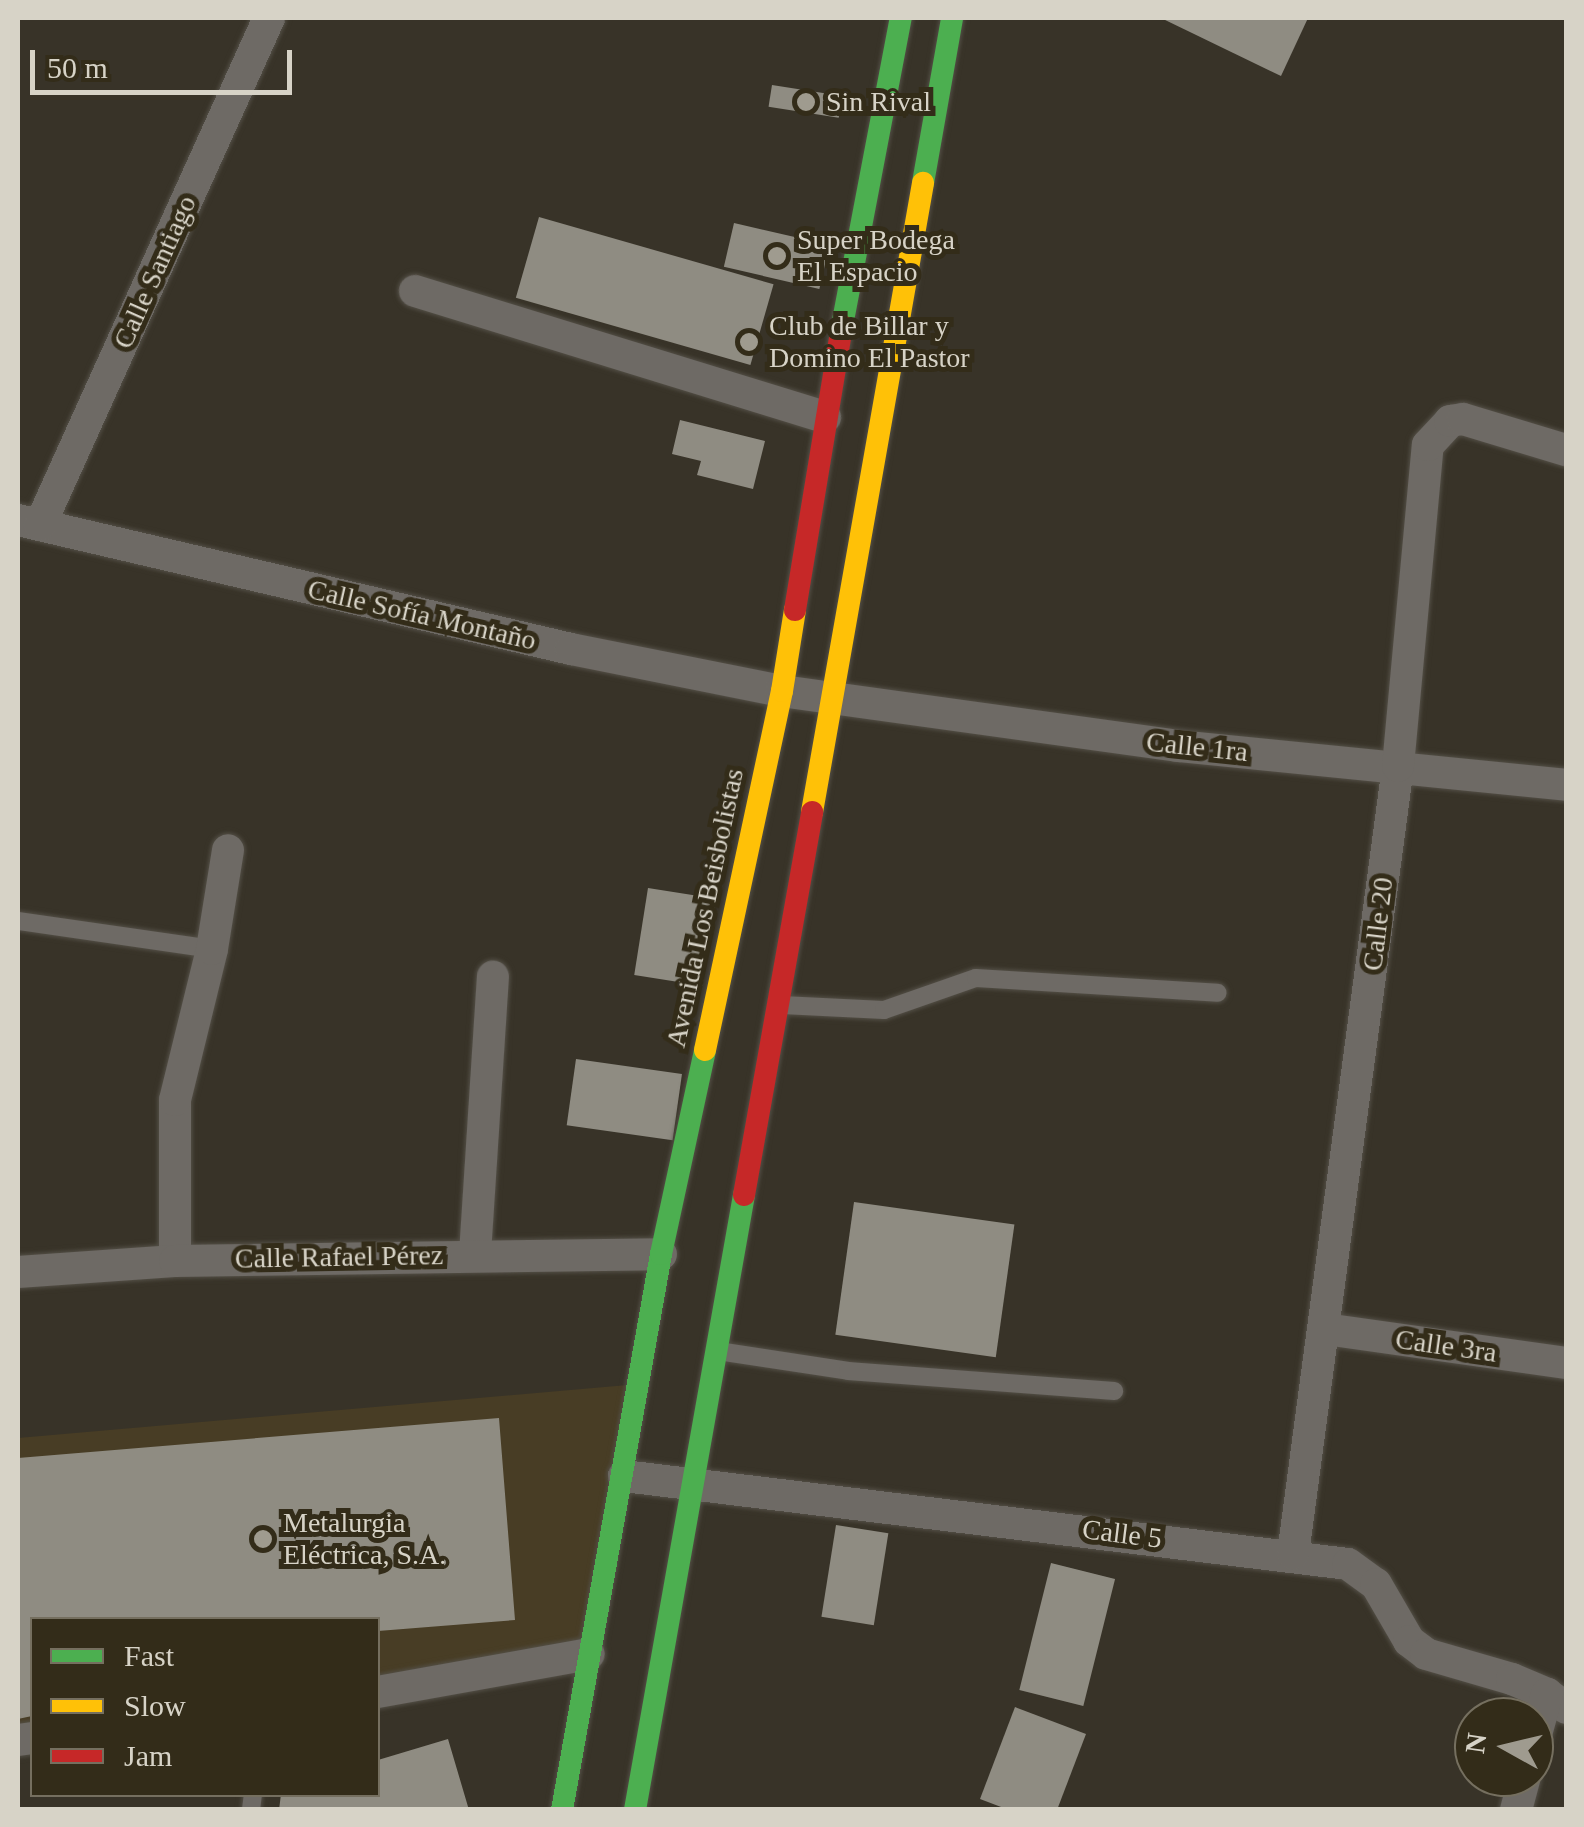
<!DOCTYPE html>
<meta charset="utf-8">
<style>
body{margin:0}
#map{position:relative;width:1584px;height:1827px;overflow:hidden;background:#383328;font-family:"Times New Roman",serif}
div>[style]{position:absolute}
.built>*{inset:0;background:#483d25}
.building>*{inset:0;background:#8f8c82;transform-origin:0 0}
.roads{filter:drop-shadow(0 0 2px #534f46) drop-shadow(0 0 2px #534f46)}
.lane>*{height:18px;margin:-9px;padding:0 9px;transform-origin:9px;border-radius:9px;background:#6e6a65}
.street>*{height:32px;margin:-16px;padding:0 16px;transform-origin:16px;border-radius:16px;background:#6e6a65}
.fast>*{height:22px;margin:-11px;padding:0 11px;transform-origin:11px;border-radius:11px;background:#4caf50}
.slow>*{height:22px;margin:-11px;padding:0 11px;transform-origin:11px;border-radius:11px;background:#ffc107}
.jam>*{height:22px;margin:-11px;padding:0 11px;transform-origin:11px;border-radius:11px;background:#c62828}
.dots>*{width:28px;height:28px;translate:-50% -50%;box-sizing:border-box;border:5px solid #332c19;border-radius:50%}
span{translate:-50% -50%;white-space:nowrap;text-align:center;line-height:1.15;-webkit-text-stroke:10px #332c19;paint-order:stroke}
.poi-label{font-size:28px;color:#d7d3c7}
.left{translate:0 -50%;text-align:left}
.street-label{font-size:28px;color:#d7d3c7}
.frame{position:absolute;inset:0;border:20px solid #d7d3c7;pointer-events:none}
.legend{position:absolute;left:30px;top:1617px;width:350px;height:180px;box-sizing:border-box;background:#332c19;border:2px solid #756f5f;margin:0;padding:12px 18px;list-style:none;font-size:30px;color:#d7d3c7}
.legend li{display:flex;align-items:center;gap:20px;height:50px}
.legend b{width:50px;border:2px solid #756f5f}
.north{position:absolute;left:1454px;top:1697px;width:100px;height:100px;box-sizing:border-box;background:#332c19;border:2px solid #756f5f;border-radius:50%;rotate:278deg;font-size:28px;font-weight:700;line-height:40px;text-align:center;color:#d7d3c7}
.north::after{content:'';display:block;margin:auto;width:35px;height:45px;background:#9f9b8f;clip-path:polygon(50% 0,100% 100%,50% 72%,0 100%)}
.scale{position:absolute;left:30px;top:50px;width:262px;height:45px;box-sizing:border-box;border:5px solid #d7d3c7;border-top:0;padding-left:12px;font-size:30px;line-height:35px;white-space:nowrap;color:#d7d3c7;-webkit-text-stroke:8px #332c19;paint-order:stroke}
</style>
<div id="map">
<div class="built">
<i style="clip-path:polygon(639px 1384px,589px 1654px,378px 1692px,378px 1620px,32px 1620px,32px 1738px,18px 1740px,18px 1438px)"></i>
</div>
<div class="building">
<i style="clip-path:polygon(1161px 18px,1308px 18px,1281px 76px)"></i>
<i style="left:772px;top:85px;width:71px;height:22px;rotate:9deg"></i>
<i style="left:539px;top:217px;width:244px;height:84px;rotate:16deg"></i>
<i style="left:734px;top:223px;width:98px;height:45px;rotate:13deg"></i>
<i style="clip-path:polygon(680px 420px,765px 441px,753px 489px,697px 475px,701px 461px,672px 454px)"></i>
<i style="left:648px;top:888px;width:69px;height:88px;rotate:9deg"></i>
<i style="left:576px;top:1059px;width:107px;height:67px;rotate:8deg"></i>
<i style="left:854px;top:1202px;width:162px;height:134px;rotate:8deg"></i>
<i style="clip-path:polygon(499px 1418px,515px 1620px,378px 1631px,378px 1620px,32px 1620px,32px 1716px,18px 1719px,18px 1458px)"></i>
<i style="left:836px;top:1525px;width:53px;height:93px;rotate:9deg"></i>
<i style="left:1051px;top:1563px;width:66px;height:131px;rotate:14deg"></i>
<i style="clip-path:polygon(1015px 1707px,1086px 1734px,1057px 1810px,1009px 1810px,980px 1799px)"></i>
<i style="clip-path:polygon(448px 1739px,469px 1810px,279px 1810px,281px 1794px,378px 1794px,378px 1760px)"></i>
</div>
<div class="roads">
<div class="lane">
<i style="left:18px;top:921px;width:196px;rotate:8.2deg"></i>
<i style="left:782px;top:1005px;width:102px;rotate:2.8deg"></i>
<i style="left:884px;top:1010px;width:97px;rotate:-19.2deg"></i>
<i style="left:976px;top:978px;width:242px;rotate:3.5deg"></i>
<i style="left:718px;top:1351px;width:132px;rotate:8.7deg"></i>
<i style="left:848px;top:1371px;width:267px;rotate:4.3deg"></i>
<i style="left:251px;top:1810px;width:16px;rotate:-83deg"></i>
</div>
<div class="street">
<i style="left:415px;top:291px;width:429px;rotate:17.1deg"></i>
<i style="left:18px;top:520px;width:568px;rotate:13.13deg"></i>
<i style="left:571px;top:649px;width:215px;rotate:11.3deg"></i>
<i style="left:782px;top:691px;width:400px;rotate:7.9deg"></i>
<i style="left:1178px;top:746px;width:390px;rotate:5.7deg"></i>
<i style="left:40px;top:525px;width:556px;rotate:-65.69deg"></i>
<i style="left:475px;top:1254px;width:278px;rotate:-86.3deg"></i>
<i style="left:175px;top:1261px;width:161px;rotate:-90deg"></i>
<i style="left:175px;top:1100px;width:155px;rotate:-76.2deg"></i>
<i style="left:212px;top:949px;width:100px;rotate:-80.8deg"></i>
<i style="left:18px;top:1272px;width:157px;rotate:-4deg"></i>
<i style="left:175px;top:1261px;width:486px;rotate:-0.8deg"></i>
<i style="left:1325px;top:1329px;width:243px;rotate:8deg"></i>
<i style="left:624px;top:1476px;width:729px;rotate:6.93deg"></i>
<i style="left:1348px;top:1564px;width:34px;rotate:36deg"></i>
<i style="left:1376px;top:1584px;width:66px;rotate:59.9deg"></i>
<i style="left:1409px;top:1641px;width:21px;rotate:37deg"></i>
<i style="left:1426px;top:1654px;width:90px;rotate:16.2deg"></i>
<i style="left:1512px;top:1679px;width:38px;rotate:23deg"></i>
<i style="left:1547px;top:1694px;width:24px;rotate:36deg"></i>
<i style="left:1293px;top:1554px;width:795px;rotate:-82.41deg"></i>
<i style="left:1398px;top:766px;width:322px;rotate:-84.7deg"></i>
<i style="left:1428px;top:445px;width:33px;rotate:-47deg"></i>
<i style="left:1450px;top:421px;width:13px;rotate:-9deg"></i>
<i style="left:1463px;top:419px;width:108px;rotate:16.8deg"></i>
<i style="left:378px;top:1692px;width:214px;rotate:-10.2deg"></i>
<i style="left:18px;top:1740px;width:14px;rotate:-8deg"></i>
<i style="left:1534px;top:1742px;width:50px;rotate:-74.8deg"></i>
<i style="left:1516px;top:1810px;width:34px;rotate:-75deg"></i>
</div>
<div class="fast">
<i style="left:923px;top:183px;width:168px;rotate:-80deg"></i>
<i style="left:842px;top:326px;width:314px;rotate:-79.2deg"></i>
<i style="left:562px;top:1810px;width:565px;rotate:-79.9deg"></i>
<i style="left:661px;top:1254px;width:209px;rotate:-77.8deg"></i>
<i style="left:635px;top:1810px;width:625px;rotate:-79.95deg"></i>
</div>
<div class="slow">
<i style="left:812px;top:812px;width:639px;rotate:-79.99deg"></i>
<i style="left:705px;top:1050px;width:367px;rotate:-77.9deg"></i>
<i style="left:782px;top:691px;width:82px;rotate:-80.9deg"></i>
</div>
<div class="jam">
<i style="left:795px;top:610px;width:288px;rotate:-80.6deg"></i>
<i style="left:744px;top:1195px;width:389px;rotate:-79.9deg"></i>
</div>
</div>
<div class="dots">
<i style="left:806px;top:102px;background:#9f9b8f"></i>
<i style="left:777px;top:256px;background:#9f9b8f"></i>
<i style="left:749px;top:342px;background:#9f9b8f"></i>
<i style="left:263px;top:1539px;background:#9f9b8f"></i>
</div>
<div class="poi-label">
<span class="left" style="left:826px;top:102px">Sin Rival</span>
<span class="left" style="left:797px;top:256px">Super Bodega<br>El Espacio</span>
<span class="left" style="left:769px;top:342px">Club de Billar y<br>Domino El Pastor</span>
<span class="left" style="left:283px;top:1539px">Metalurgia<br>Eléctrica, S.A.</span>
</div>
<div class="street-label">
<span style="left:155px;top:272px;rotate:-66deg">Calle Santiago</span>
<span style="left:422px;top:615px;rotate:13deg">Calle Sofía Montaño</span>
<span style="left:1197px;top:747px;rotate:6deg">Calle 1ra</span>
<span style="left:705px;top:908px;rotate:-78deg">Avenida Los Beisbolistas</span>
<span style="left:1378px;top:924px;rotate:-83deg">Calle 20</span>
<span style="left:339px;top:1257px;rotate:-1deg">Calle Rafael Pérez</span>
<span style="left:1446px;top:1346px;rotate:8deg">Calle 3ra</span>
<span style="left:1122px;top:1534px;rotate:7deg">Calle 5</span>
</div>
<div class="frame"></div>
<ul class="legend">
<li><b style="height:12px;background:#4caf50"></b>Fast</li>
<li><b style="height:12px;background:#ffc107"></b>Slow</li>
<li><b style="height:12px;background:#c62828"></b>Jam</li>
</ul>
<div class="north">N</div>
<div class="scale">50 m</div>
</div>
